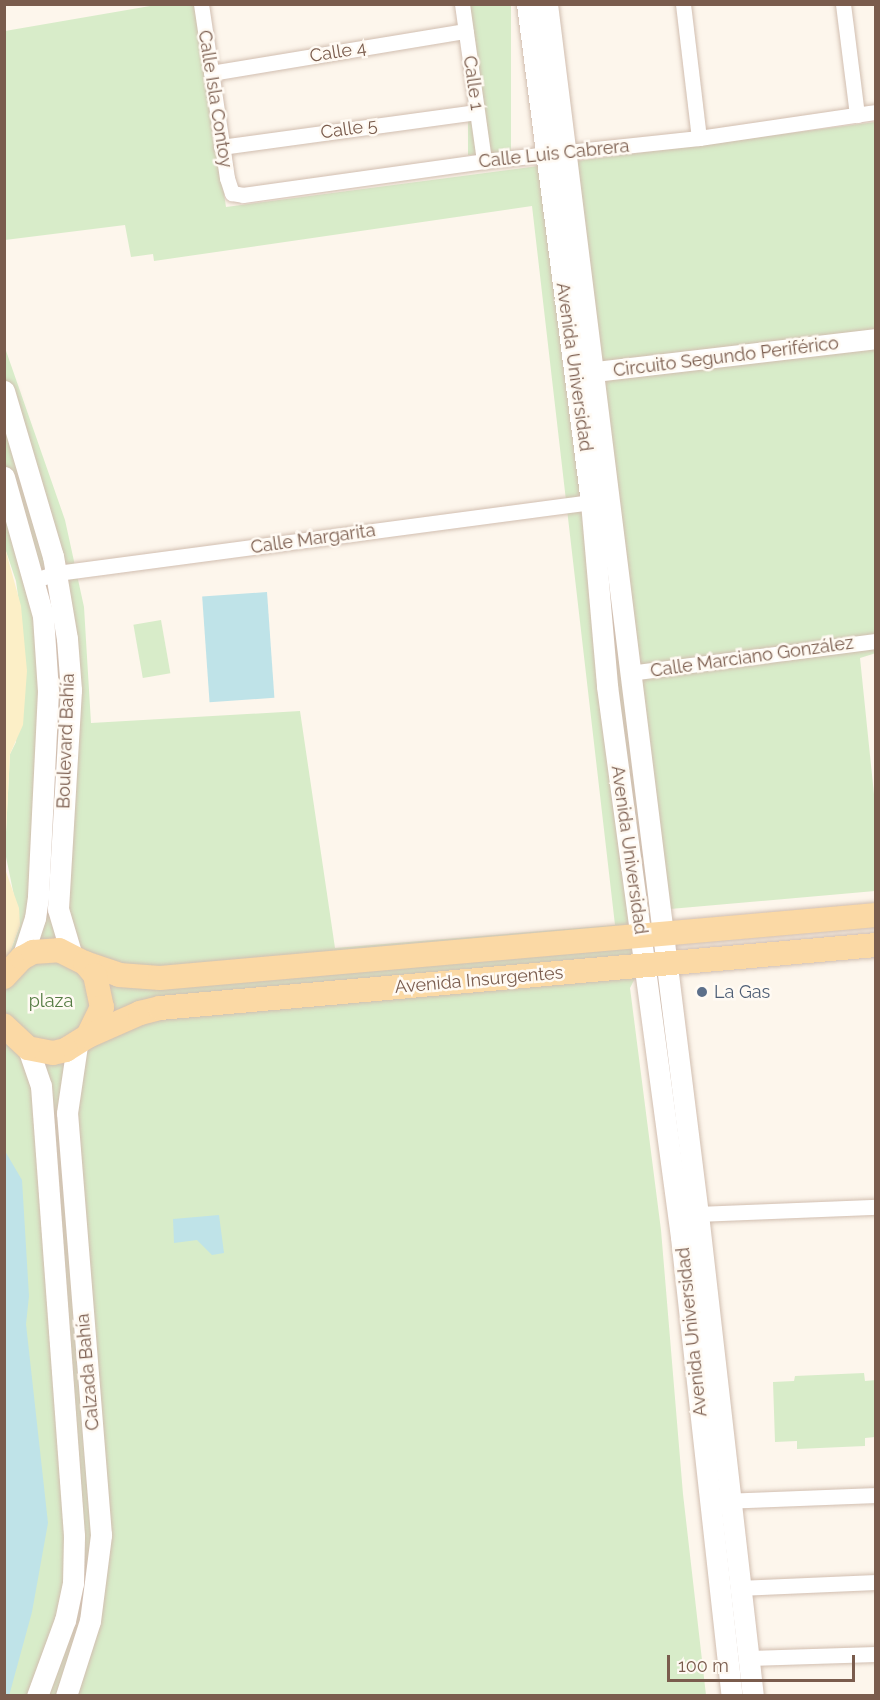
<!DOCTYPE html>
<meta charset="utf-8">
<style>
body{margin:0}
#map{position:relative;width:880px;height:1700px;overflow:hidden;background:#fdf6ec;font-family:Raleway,sans-serif}
div>[style]{position:absolute}
.green>*{inset:0;background:#d8ecc9;transform-origin:0 0}
.sand>*{inset:0;background:#fcefc7}
.water>*{inset:0;background:#bfe3e8;transform-origin:0 0}
.roads{filter:drop-shadow(0 0 2px #d1beb0) drop-shadow(0 0 2px #d1beb0)}
.minor>*{height:15px;margin:-7.5px;padding:0 7.5px;transform-origin:7.5px;border-radius:7.5px;background:#fff}
.tertiary>*{height:20px;margin:-10px;padding:0 10px;transform-origin:10px;border-radius:10px;background:#fff}
.secondary>*{height:21px;margin:-10.5px;padding:0 10.5px;transform-origin:10.5px;border-radius:10.5px;background:#fff}
.primary>*{height:24px;margin:-12px;padding:0 12px;transform-origin:12px;border-radius:12px;background:#fbd9a5}
.dots>*{width:16px;height:16px;translate:-50% -50%;box-sizing:border-box;border:3px solid #fffaf3;border-radius:50%}
span{translate:-50% -50%;white-space:nowrap;text-align:center;line-height:1.15;-webkit-text-stroke:5px #fffaf3;paint-order:stroke}
.street-label{font-size:18px;color:#7a5c4d}
.service-label{font-size:18px;color:#4e5e75}
.left{translate:0 -50%;text-align:left}
.park-label{font-size:18px;color:#537a41}
.frame{position:absolute;inset:0;border:6px solid #7a5c4d;pointer-events:none}
.scale{position:absolute;left:667px;top:1655px;width:188px;height:27px;box-sizing:border-box;border:3px solid #7a5c4d;border-top:0;padding-left:8px;font-size:18px;line-height:21px;white-space:nowrap;color:#7a5c4d;-webkit-text-stroke:4px #fffaf3;paint-order:stroke}
</style>
<div id="map">
<div class="green">
<i style="clip-path:polygon(156px 5px,196px 5px,226px 207px,875px 122px,876px 653px,860px 658px,875px 804px,875px 891px,670px 909px,630px 988px,661px 1230px,683px 1494px,706px 1695px,5px 1695px,4px 968px,20px 925px,5px 852px,10px 754px,16px 742px,23px 632px,16px 581px,5px 548px,4px 345px,65px 520px,84px 607px,91px 723px,300px 711px,335px 948px,615px 925px,532px 206px,154px 261px,153px 254px,131px 257px,125px 225px,5px 240px,5px 31px)"></i>
<i style="left:468px;top:5px;width:43px;height:150px"></i>
<i style="left:161px;top:620px;width:54px;height:28px;rotate:80deg"></i>
<i style="clip-path:polygon(864px 1373px,865px 1381px,876px 1380px,875px 1437px,865px 1438px,865px 1446px,797px 1449px,797px 1441px,775px 1442px,773px 1382px,794px 1381px,795px 1376px)"></i>
</div>
<div class="sand">
<i style="clip-path:polygon(5px 548px,21px 606px,27px 671px,23px 725px,10px 754px,5px 852px)"></i>
<i style="clip-path:polygon(4px 866px,19px 908px,20px 925px,4px 968px)"></i>
</div>
<div class="water">
<i style="left:267px;top:592px;width:106px;height:65px;rotate:86deg"></i>
<i style="clip-path:polygon(5px 1151px,22px 1180px,29px 1296px,26px 1324px,48px 1523px,32px 1612px,9px 1696px,4px 1695px)"></i>
<i style="clip-path:polygon(219px 1215px,224px 1253px,212px 1255px,197px 1240px,174px 1243px,173px 1219px)"></i>
</div>
<div class="roads">
<div class="minor">
<i style="left:201px;top:4px;width:176px;rotate:81.5deg"></i>
<i style="left:227px;top:178px;width:16px;rotate:72deg"></i>
<i style="left:232px;top:193px;width:11px;rotate:10deg"></i>
<i style="left:243px;top:195px;width:243px;rotate:-8deg"></i>
<i style="left:484px;top:161px;width:216px;rotate:-6.1deg"></i>
<i style="left:699px;top:138px;width:179px;rotate:-8.4deg"></i>
<i style="left:462px;top:4px;width:159px;rotate:82deg"></i>
<i style="left:683px;top:4px;width:135px;rotate:83.2deg"></i>
<i style="left:843px;top:4px;width:112px;rotate:82.8deg"></i>
<i style="left:211px;top:73px;width:258px;rotate:-9.4deg"></i>
<i style="left:221px;top:147px;width:258px;rotate:-7.8deg"></i>
<i style="left:35px;top:580px;width:23px;rotate:-18deg"></i>
<i style="left:57px;top:573px;width:539px;rotate:-7.57deg"></i>
<i style="left:629px;top:673px;width:249px;rotate:-7.4deg"></i>
<i style="left:698px;top:1214px;width:178px;rotate:-2.3deg"></i>
<i style="left:723px;top:1501px;width:153px;rotate:-2.2deg"></i>
<i style="left:738px;top:1588px;width:138px;rotate:-2.5deg"></i>
<i style="left:749px;top:1658px;width:127px;rotate:-1.8deg"></i>
</div>
<div class="tertiary">
<i style="left:579px;top:374px;width:299px;rotate:-6.7deg"></i>
</div>
<div class="secondary">
<i style="left:527px;top:4px;width:502px;rotate:82.68deg"></i>
<i style="left:591px;top:502px;width:185px;rotate:85deg"></i>
<i style="left:607px;top:686px;width:556px;rotate:82.35deg"></i>
<i style="left:681px;top:1237px;width:462px;rotate:83.7deg"></i>
<i style="left:547px;top:4px;width:1219px;rotate:82.89deg"></i>
<i style="left:698px;top:1214px;width:485px;rotate:83.5deg"></i>
<i style="left:4px;top:391px;width:172px;rotate:73.5deg"></i>
<i style="left:53px;top:556px;width:84px;rotate:80.4deg"></i>
<i style="left:67px;top:639px;width:51px;rotate:85.5deg"></i>
<i style="left:71px;top:690px;width:219px;rotate:93.4deg"></i>
<i style="left:58px;top:909px;width:46px;rotate:73.5deg"></i>
<i style="left:4px;top:477px;width:144px;rotate:74.3deg"></i>
<i style="left:43px;top:616px;width:75px;rotate:86.2deg"></i>
<i style="left:48px;top:691px;width:206px;rotate:92.8deg"></i>
<i style="left:38px;top:897px;width:21px;rotate:98deg"></i>
<i style="left:35px;top:918px;width:42px;rotate:108deg"></i>
<i style="left:28px;top:1048px;width:40px;rotate:71.1deg"></i>
<i style="left:41px;top:1086px;width:451px;rotate:85.8deg"></i>
<i style="left:74px;top:1536px;width:47px;rotate:91.2deg"></i>
<i style="left:73px;top:1583px;width:38px;rotate:102deg"></i>
<i style="left:65px;top:1620px;width:81px;rotate:110.2deg"></i>
<i style="left:66px;top:1696px;width:79px;rotate:-72.3deg"></i>
<i style="left:90px;top:1621px;width:87px;rotate:-82.7deg"></i>
<i style="left:101px;top:1535px;width:423px;rotate:-94.6deg"></i>
<i style="left:67px;top:1113px;width:69px;rotate:-81.6deg"></i>
</div>
<div class="primary">
<i style="left:85px;top:963px;width:36px;rotate:19deg"></i>
<i style="left:119px;top:975px;width:41px;rotate:4.2deg"></i>
<i style="left:160px;top:978px;width:719px;rotate:-5.03deg"></i>
<i style="left:4px;top:977px;width:26px;rotate:-47deg"></i>
<i style="left:22px;top:958px;width:13px;rotate:-29deg"></i>
<i style="left:33px;top:952px;width:26px;rotate:-4deg"></i>
<i style="left:59px;top:950px;width:29px;rotate:27deg"></i>
<i style="left:85px;top:963px;width:16px;rotate:50deg"></i>
<i style="left:95px;top:975px;width:33px;rotate:78deg"></i>
<i style="left:102px;top:1007px;width:32px;rotate:116deg"></i>
<i style="left:88px;top:1036px;width:26px;rotate:148deg"></i>
<i style="left:66px;top:1050px;width:13px;rotate:167deg"></i>
<i style="left:53px;top:1053px;width:25px;rotate:-169deg"></i>
<i style="left:28px;top:1048px;width:33px;rotate:-137deg"></i>
<i style="left:88px;top:1036px;width:57px;rotate:-23.9deg"></i>
<i style="left:140px;top:1013px;width:21px;rotate:-14deg"></i>
<i style="left:160px;top:1008px;width:719px;rotate:-5.03deg"></i>
</div>
</div>
<div class="dots">
<i style="left:702px;top:992px;background:#5c6f8a"></i>
</div>
<div class="street-label">
<span style="left:338px;top:52px;rotate:-9deg">Calle 4</span>
<span style="left:473px;top:83px;rotate:82deg">Calle 1</span>
<span style="left:215px;top:99px;rotate:81deg">Calle Isla Contoy</span>
<span style="left:349px;top:129px;rotate:-8deg">Calle 5</span>
<span style="left:554px;top:154px;rotate:-6deg">Calle Luis Cabrera</span>
<span style="left:726px;top:357px;rotate:-7deg">Circuito Segundo Periférico</span>
<span style="left:574px;top:367px;rotate:82deg">Avenida Universidad</span>
<span style="left:313px;top:539px;rotate:-8deg">Calle Margarita</span>
<span style="left:752px;top:657px;rotate:-8deg">Calle Marciano González</span>
<span style="left:66px;top:741px;rotate:-88deg">Boulevard Bahía</span>
<span style="left:629px;top:850px;rotate:82deg">Avenida Universidad</span>
<span style="left:479px;top:980px;rotate:-5deg">Avenida Insurgentes</span>
<span style="left:692px;top:1332px;rotate:-96deg">Avenida Universidad</span>
<span style="left:88px;top:1372px;rotate:-95deg">Calzada Bahía</span>
</div>
<div class="service-label">
<span class="left" style="left:714px;top:992px">La Gas</span>
</div>
<div class="park-label">
<span style="left:51px;top:1001px">plaza</span>
</div>
<div class="frame"></div>
<div class="scale">100 m</div>
</div>
